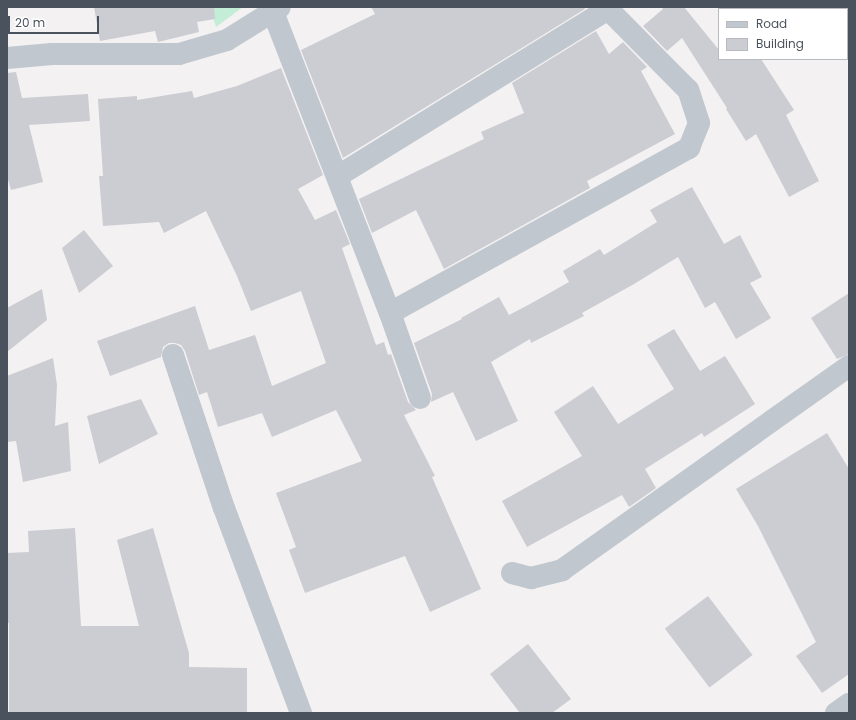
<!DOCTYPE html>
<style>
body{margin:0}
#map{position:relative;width:856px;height:720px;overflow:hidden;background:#f3f1f1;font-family:Poppins,sans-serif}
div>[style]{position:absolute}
.green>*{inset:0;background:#c3edd6}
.building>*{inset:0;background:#cbcdd3;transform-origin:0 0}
.minor>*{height:22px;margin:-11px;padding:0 11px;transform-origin:11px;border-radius:11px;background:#c0c7ce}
span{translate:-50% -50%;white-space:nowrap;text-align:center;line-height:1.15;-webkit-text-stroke:3px #fff;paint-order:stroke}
.frame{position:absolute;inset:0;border:8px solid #4a535d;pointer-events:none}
.legend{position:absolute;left:718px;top:8px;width:130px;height:52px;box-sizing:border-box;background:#fff;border:1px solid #b7babe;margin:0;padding:5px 7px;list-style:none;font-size:12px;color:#4a535d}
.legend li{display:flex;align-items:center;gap:8px;height:20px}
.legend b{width:20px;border:1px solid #b7babe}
.scale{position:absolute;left:8px;top:16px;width:91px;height:18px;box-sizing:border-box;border:2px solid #4a535d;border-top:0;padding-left:5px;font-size:12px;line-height:14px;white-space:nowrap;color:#4a535d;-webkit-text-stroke:3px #fff;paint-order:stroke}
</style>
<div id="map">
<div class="green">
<i style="clip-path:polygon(210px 7px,243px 7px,216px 27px)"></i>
</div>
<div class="building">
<i style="clip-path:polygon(94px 7px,214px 7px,215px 19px,197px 22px,199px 32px,158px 42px,155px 31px,100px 41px)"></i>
<i style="clip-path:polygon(371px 7px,584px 7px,585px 9px,343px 158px,301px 50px,375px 14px)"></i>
<i style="clip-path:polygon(662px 7px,684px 7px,719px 50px,719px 59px,761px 59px,794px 110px,786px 115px,819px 181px,789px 197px,756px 134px,746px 141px,726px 109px,727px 108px,682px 38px,667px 51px,643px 26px,663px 9px)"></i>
<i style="clip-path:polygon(596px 31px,609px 54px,623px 42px,647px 67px,641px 71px,675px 134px,587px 181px,590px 188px,444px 269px,416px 210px,372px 233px,359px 199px,484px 139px,481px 132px,524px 113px,512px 83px)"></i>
<i style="clip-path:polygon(281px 68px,323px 175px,298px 189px,315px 220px,336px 210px,350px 244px,342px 248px,376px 345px,384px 342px,388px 355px,391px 354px,408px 402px,416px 410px,404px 415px,435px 476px,432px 477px,481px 589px,430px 612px,405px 556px,305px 593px,289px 550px,296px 547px,276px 493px,362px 461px,336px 410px,272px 437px,262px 413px,218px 427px,207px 392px,199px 395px,185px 351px,181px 345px,175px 343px,169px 343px,163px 347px,161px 357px,110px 376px,97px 341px,195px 306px,209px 350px,255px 335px,272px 386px,326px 363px,301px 291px,251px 311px,237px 276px,206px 211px,164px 233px,159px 222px,103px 226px,99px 176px,103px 176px,98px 99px,137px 96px,137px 100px,192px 91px,194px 98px,237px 86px)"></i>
<i style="clip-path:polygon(16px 72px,22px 98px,88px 94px,90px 121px,29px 125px,43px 182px,11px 190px,7px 176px,7px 73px)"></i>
<i style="clip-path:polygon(692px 187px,724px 244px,740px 235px,762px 277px,750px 283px,771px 318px,736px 339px,715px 302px,705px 308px,678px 257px,634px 284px,582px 313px,584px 316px,531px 343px,530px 339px,491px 362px,518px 421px,476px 441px,453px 392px,431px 402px,432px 394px,414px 343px,462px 319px,461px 318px,499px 297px,509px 315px,530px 304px,569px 282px,563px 271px,600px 249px,604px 255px,657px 222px,650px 210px)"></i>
<i style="clip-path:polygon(84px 230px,113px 266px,79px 293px,62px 248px)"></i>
<i style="clip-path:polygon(42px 289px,47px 320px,7px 352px,7px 308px)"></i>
<i style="clip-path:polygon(849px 293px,849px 354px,837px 359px,811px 318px)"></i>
<i style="clip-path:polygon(674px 329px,700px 371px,725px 356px,755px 404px,704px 437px,702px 433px,645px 469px,656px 488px,629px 507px,622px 495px,527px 547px,502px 501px,582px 456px,554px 412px,593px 386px,618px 424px,674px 389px,647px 345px)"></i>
<i style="clip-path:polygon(53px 358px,57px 385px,55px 426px,68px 422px,71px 471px,23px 482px,16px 441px,7px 442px,7px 376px)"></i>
<i style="clip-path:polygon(141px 399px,158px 434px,99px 464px,87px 416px)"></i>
<i style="clip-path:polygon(827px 433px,849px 469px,849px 674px,822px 693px,796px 656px,816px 642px,758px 526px,736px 489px)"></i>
<i style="clip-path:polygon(75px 528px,81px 626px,139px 626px,117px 540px,153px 528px,189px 653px,189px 667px,247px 668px,247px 713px,9px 713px,9px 623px,7px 623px,7px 553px,29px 552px,28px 531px)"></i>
<i style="left:708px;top:596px;width:74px;height:54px;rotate:53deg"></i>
<i style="clip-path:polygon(528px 644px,571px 699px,552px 713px,520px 713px,490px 674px)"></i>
</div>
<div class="minor">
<i style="left:273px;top:12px;width:323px;rotate:68.8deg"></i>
<i style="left:390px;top:313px;width:90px;rotate:70.6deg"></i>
<i style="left:7px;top:58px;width:45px;rotate:-5.1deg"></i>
<i style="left:52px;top:54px;width:127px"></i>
<i style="left:179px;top:54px;width:50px;rotate:-16.3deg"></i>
<i style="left:227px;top:40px;width:62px;rotate:-31.9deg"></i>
<i style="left:338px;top:176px;width:317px;rotate:-31.7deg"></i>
<i style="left:390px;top:313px;width:342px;rotate:-28.9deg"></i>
<i style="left:689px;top:148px;width:27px;rotate:-68deg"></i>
<i style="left:699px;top:123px;width:35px;rotate:-108deg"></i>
<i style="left:688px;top:90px;width:117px;rotate:-134.7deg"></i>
<i style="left:173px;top:355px;width:161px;rotate:71.6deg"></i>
<i style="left:224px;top:508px;width:219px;rotate:69.4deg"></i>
<i style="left:512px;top:573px;width:20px;rotate:15deg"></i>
<i style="left:531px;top:578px;width:32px;rotate:-14deg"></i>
<i style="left:562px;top:570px;width:352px;rotate:-35.4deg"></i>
<i style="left:836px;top:713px;width:16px;rotate:-35deg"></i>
</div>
<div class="frame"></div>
<ul class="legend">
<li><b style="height:5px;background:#c0c7ce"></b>Road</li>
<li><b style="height:11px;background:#cbcdd3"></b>Building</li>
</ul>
<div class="scale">20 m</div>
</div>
